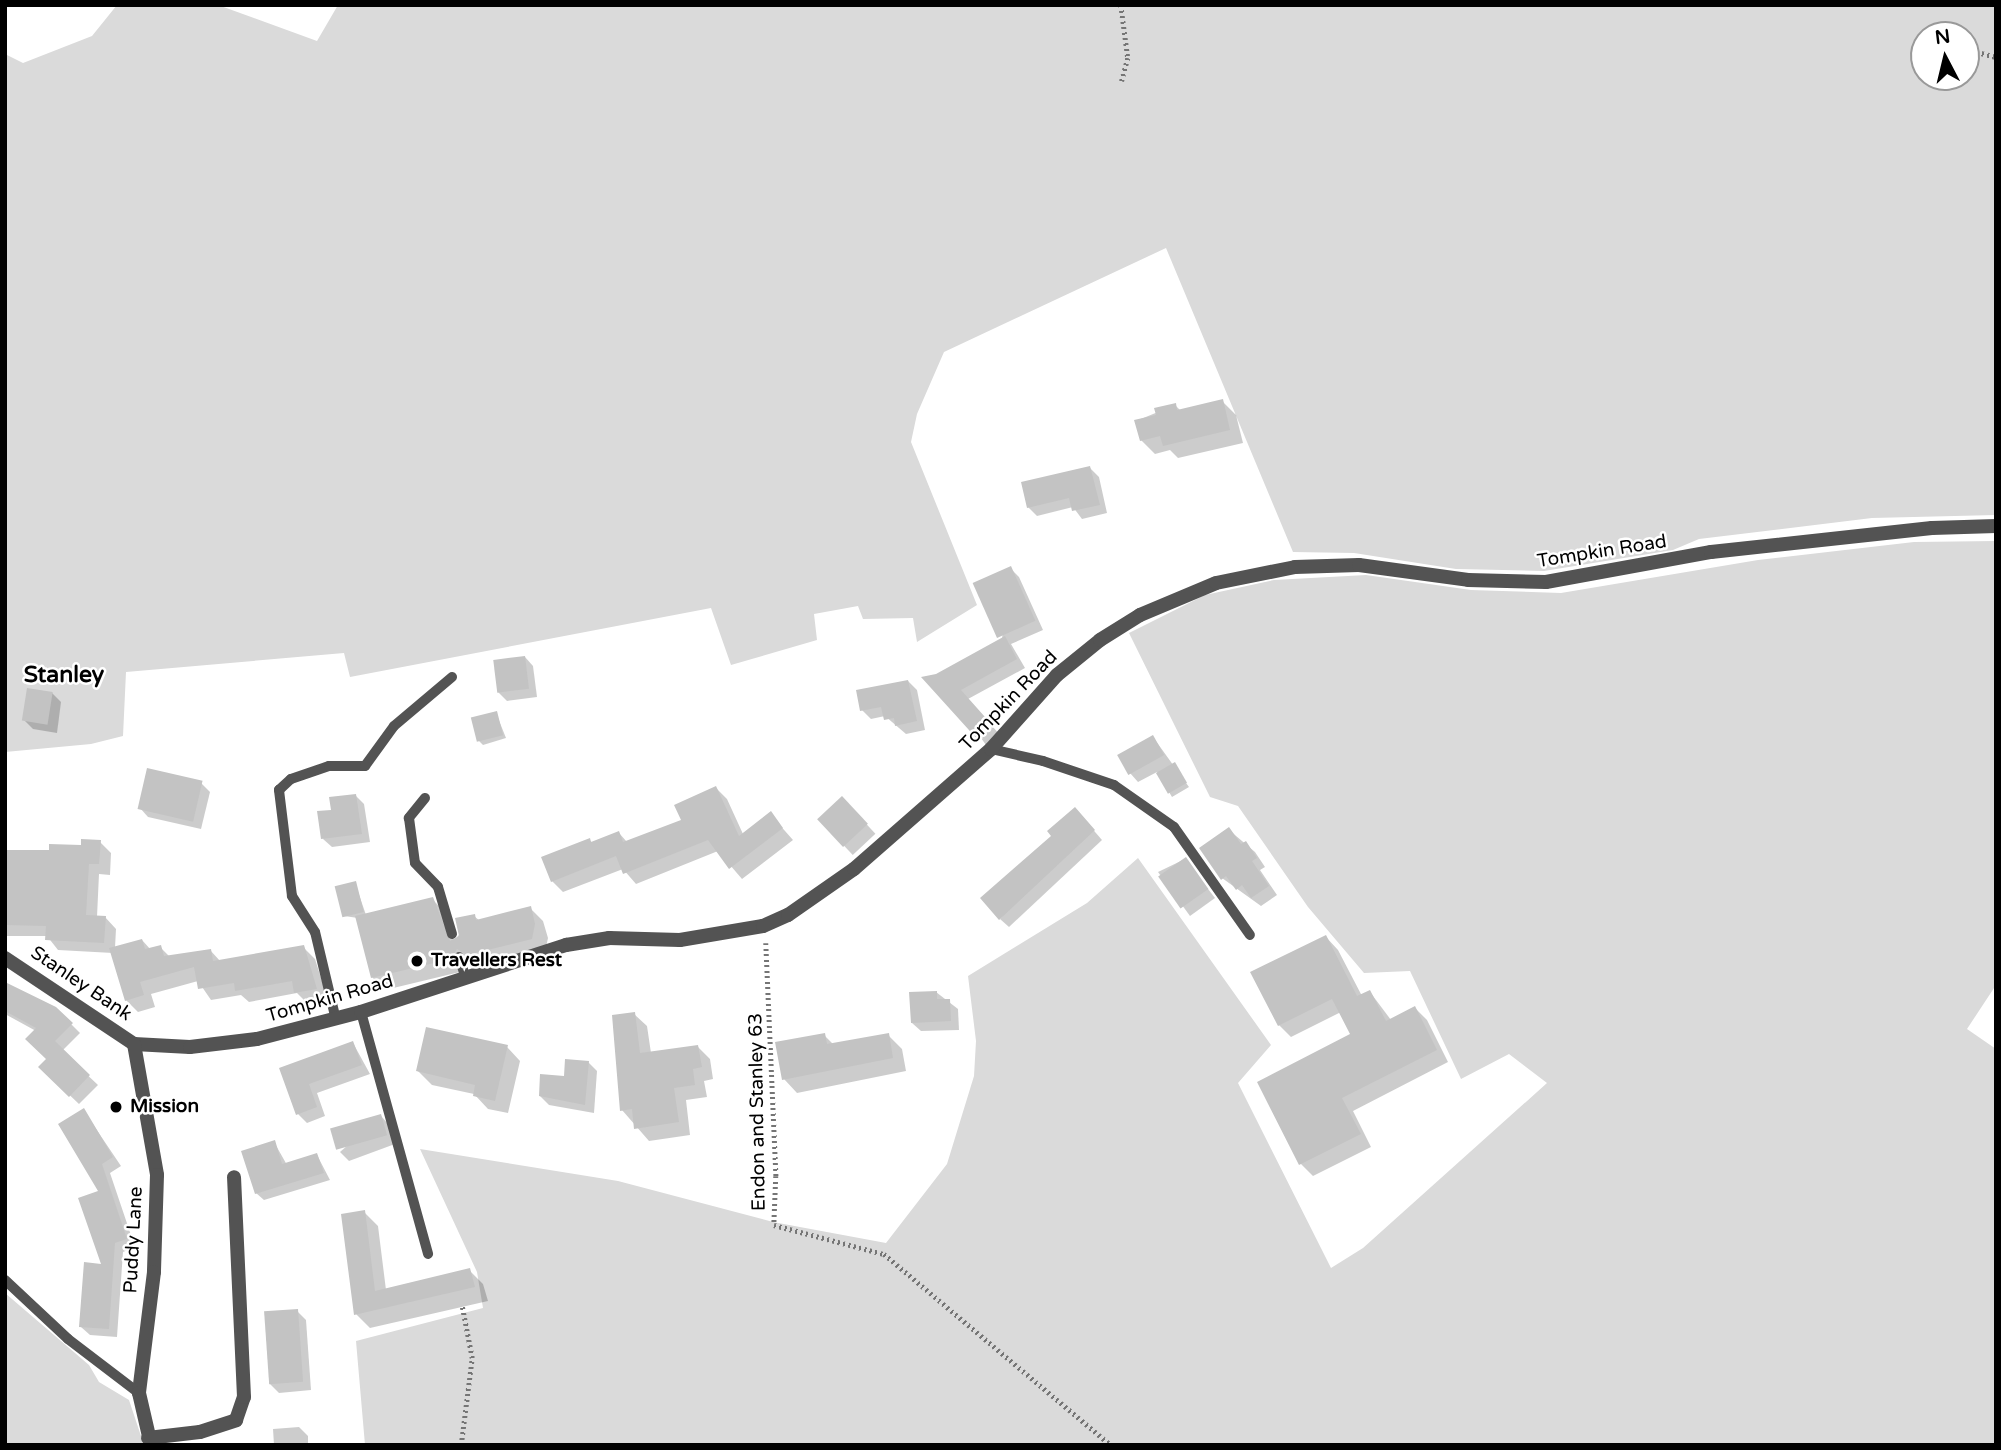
<!DOCTYPE html>
<style>
body{margin:0}
#map{position:relative;width:2001px;height:1450px;overflow:hidden;background:#fff;font-family:"Varela Round",sans-serif}
div>[style]{position:absolute}
.green>*{inset:0;background:#dadada}
.shadow>*{inset:0;background:#0003;transform-origin:0 0}
.building>*{inset:0;background:#c3c3c3;transform-origin:0 0}
.path>*{height:4.5px;margin-top:-2.25px;transform-origin:0;background:repeating-linear-gradient(90deg,#757575 0 2px,transparent 0 5.5px)}
.lane>*{height:10px;margin:-5px;padding:0 5px;transform-origin:5px;border-radius:5px;background:#535353}
.street>*{height:14px;margin:-7px;padding:0 7px;transform-origin:7px;border-radius:7px;background:#535353}
.dots>*{width:19px;height:19px;translate:-50% -50%;box-sizing:border-box;border:4px solid #fff;border-radius:50%}
span{translate:-50% -50%;white-space:nowrap;text-align:center;line-height:1.15;-webkit-text-stroke:5px #fff;paint-order:stroke}
.street-label{font-size:19px;color:#000}
.poi-label{font-size:19px;color:#000;font-weight:700}
.left{translate:0 -50%;text-align:left}
.quarter-label{font-size:23px;color:#000;font-weight:700}
.frame{position:absolute;inset:0;border:7px solid #000;pointer-events:none}
.north{position:absolute;left:1910px;top:21px;width:70px;height:70px;box-sizing:border-box;background:#fff;border:2px solid #999;border-radius:50%;rotate:353deg;font-size:19px;font-weight:700;line-height:28px;text-align:center;color:#000}
.north::after{content:'';display:block;margin:auto;width:24px;height:32px;background:#000;clip-path:polygon(50% 0,100% 100%,50% 72%,0 100%)}
</style>
<div id="map">
<div class="green">
<i style="clip-path:polygon(evenodd,117px 5px,218px 5px,317px 41px,338px 5px,1996px 5px,1996px 515px,1872px 518px,1699px 539px,1673px 550px,1544px 571px,1456px 569px,1354px 553px,1293px 552px,1166px 248px,944px 352px,917px 414px,911px 442px,977px 605px,917px 642px,913px 618px,863px 619px,858px 606px,814px 614px,817px 640px,731px 665px,711px 608px,350px 677px,344px 653px,126px 672px,123px 736px,91px 744px,5px 752px,5px 54px,23px 63px,92px 36px,117px 5px,1924px 35px,1966px 35px,1966px 77px,1924px 77px,1924px 35px)"></i>
<i style="clip-path:polygon(1996px 541px,1996px 985px,1967px 1029px,1996px 1049px,1996px 1445px,365px 1445px,356px 1341px,483px 1308px,477px 1272px,420px 1149px,618px 1181px,773px 1222px,886px 1243px,947px 1164px,974px 1076px,976px 1041px,968px 976px,1087px 903px,1138px 858px,1271px 1045px,1238px 1083px,1331px 1268px,1363px 1248px,1547px 1083px,1509px 1054px,1461px 1079px,1410px 971px,1364px 973px,1308px 907px,1238px 806px,1210px 797px,1129px 633px,1205px 595px,1274px 580px,1366px 575px,1471px 590px,1561px 593px,1758px 560px,1914px 542px)"></i>
<i style="clip-path:polygon(5px 1293px,89px 1365px,99px 1382px,129px 1400px,144px 1445px,5px 1445px)"></i>
</div>
<div class="shadow">
<i style="clip-path:polygon(1222px 401px,1236px 415px,1243px 443px,1178px 458px,1170px 450px,1155px 454px,1141px 440px,1136px 421px,1175px 405px,1181px 411px)"></i>
<i style="clip-path:polygon(1090px 468px,1099px 477px,1107px 513px,1082px 519px,1073px 507px,1037px 516px,1028px 507px)"></i>
<i style="clip-path:polygon(1010px 568px,1019px 577px,1043px 630px,1011px 644px,1025px 668px,968px 699px,1001px 736px,988px 748px,937px 675px,1002px 639px)"></i>
<i style="clip-path:polygon(525px 657px,533px 666px,537px 697px,507px 701px,498px 692px)"></i>
<i style="clip-path:polygon(908px 681px,917px 690px,925px 730px,906px 734px,885px 716px,871px 719px,862px 710px)"></i>
<i style="clip-path:polygon(52px 693px,61px 702px,57px 733px,33px 729px,24px 720px)"></i>
<i style="clip-path:polygon(496px 713px,506px 738px,483px 745px,479px 741px)"></i>
<i style="clip-path:polygon(1153px 737px,1189px 787px,1172px 797px,1157px 772px,1138px 782px,1130px 773px)"></i>
<i style="clip-path:polygon(201px 783px,210px 792px,201px 829px,148px 817px,140px 808px)"></i>
<i style="clip-path:polygon(716px 788px,727px 799px,743px 834px,770px 814px,793px 840px,742px 879px,718px 851px,636px 884px,623px 869px,563px 892px,552px 881px,589px 840px,593px 843px,619px 833px,627px 842px,683px 821px)"></i>
<i style="clip-path:polygon(355px 795px,364px 804px,370px 842px,332px 847px,323px 839px,333px 811px)"></i>
<i style="left:842px;top:798px;width:49px;height:31px;rotate:47deg"></i>
<i style="clip-path:polygon(1083px 818px,1102px 840px,1009px 927px,1000px 919px)"></i>
<i style="clip-path:polygon(1229px 830px,1255px 852px,1265px 867px,1260px 870px,1277px 895px,1261px 906px,1222px 878px)"></i>
<i style="clip-path:polygon(100px 842px,111px 853px,110px 875px,99px 874px,97px 917px,105px 917px,116px 929px,115px 948px,142px 940px,151px 950px,160px 947px,170px 957px,210px 950px,221px 962px,303px 947px,315px 959px,328px 1000px,308px 1004px,297px 993px,249px 1002px,241px 995px,211px 1000px,198px 981px,151px 994px,155px 1007px,138px 1012px,126px 1000px,113px 953px,58px 950px,47px 936px,5px 936px,5px 853px,50px 852px)"></i>
<i style="clip-path:polygon(1185px 859px,1215px 898px,1190px 916px,1158px 872px)"></i>
<i style="clip-path:polygon(355px 883px,366px 915px,432px 899px,445px 912px,454px 941px,474px 916px,480px 921px,530px 908px,543px 921px,548px 938px,545px 952px,481px 967px,471px 961px,464px 971px,385px 990px,372px 977px,358px 918px,344px 916px)"></i>
<i style="clip-path:polygon(1326px 937px,1338px 950px,1362px 996px,1370px 992px,1391px 1020px,1415px 1008px,1427px 1020px,1448px 1062px,1353px 1111px,1371px 1147px,1313px 1176px,1301px 1164px,1259px 1083px,1353px 1035px,1341px 1012px,1291px 1037px,1279px 1025px)"></i>
<i style="clip-path:polygon(5px 983px,55px 1008px,80px 1033px,62px 1051px,98px 1085px,79px 1104px,40px 1067px,48px 1059px,36px 1031px,5px 1014px)"></i>
<i style="clip-path:polygon(936px 992px,958px 1009px,959px 1030px,921px 1031px,912px 1023px)"></i>
<i style="clip-path:polygon(634px 1014px,647px 1026px,651px 1053px,698px 1047px,710px 1059px,713px 1079px,704px 1081px,707px 1097px,686px 1100px,690px 1135px,649px 1141px,622px 1110px)"></i>
<i style="clip-path:polygon(824px 1035px,834px 1045px,888px 1035px,902px 1049px,906px 1071px,797px 1093px,784px 1079px)"></i>
<i style="clip-path:polygon(353px 1043px,370px 1074px,317px 1093px,325px 1116px,307px 1123px,298px 1114px,282px 1069px)"></i>
<i style="clip-path:polygon(507px 1047px,520px 1061px,508px 1113px,488px 1109px,474px 1094px,432px 1085px,418px 1071px)"></i>
<i style="clip-path:polygon(588px 1062px,597px 1071px,594px 1113px,549px 1105px,540px 1096px)"></i>
<i style="clip-path:polygon(84px 1111px,121px 1166px,110px 1173px,135px 1247px,123px 1252px,117px 1337px,90px 1335px,81px 1327px,103px 1266px,101px 1192px)"></i>
<i style="clip-path:polygon(381px 1116px,389px 1125px,395px 1144px,349px 1161px,340px 1152px)"></i>
<i style="clip-path:polygon(274px 1142px,287px 1165px,317px 1155px,330px 1180px,264px 1200px,256px 1193px)"></i>
<i style="clip-path:polygon(364px 1212px,378px 1226px,386px 1290px,469px 1270px,483px 1284px,488px 1301px,370px 1328px,356px 1314px)"></i>
<i style="clip-path:polygon(297px 1311px,306px 1320px,311px 1390px,279px 1393px,270px 1384px)"></i>
<i style="clip-path:polygon(299px 1427px,308px 1436px,308px 1445px,274px 1445px,273px 1429px)"></i>
</div>
<div class="building">
<i style="clip-path:polygon(1223px 399px,1230px 430px,1163px 446px,1160px 436px,1140px 441px,1134px 420px,1156px 415px,1154px 408px,1176px 403px,1177px 410px)"></i>
<i style="clip-path:polygon(1090px 466px,1100px 505px,1072px 511px,1069px 498px,1027px 508px,1021px 482px)"></i>
<i style="left:1011px;top:566px;width:60px;height:42px;rotate:66deg"></i>
<i style="clip-path:polygon(1005px 636px,1017px 659px,961px 690px,993px 726px,978px 740px,921px 677px,936px 674px)"></i>
<i style="left:525px;top:656px;width:33px;height:32px;rotate:83deg"></i>
<i style="clip-path:polygon(908px 680px,917px 721px,895px 726px,894px 718px,884px 720px,881px 707px,860px 711px,856px 690px)"></i>
<i style="left:27px;top:688px;width:26px;height:33px;rotate:9deg"></i>
<i style="left:497px;top:711px;width:25px;height:27px;rotate:76deg"></i>
<i style="left:1153px;top:735px;width:23px;height:41px;rotate:61deg"></i>
<i style="left:1175px;top:762px;width:24px;height:22px;rotate:60deg"></i>
<i style="left:147px;top:768px;width:57px;height:42px;rotate:13deg"></i>
<i style="clip-path:polygon(716px 786px,739px 836px,771px 811px,783px 828px,729px 869px,708px 840px,623px 874px,616px 856px,551px 882px,541px 857px,590px 838px,591px 842px,619px 831px,623px 842px,681px 820px,674px 805px)"></i>
<i style="clip-path:polygon(356px 794px,362px 834px,321px 839px,317px 811px,331px 810px,329px 797px)"></i>
<i style="left:842px;top:796px;width:38px;height:34px;rotate:47deg"></i>
<i style="clip-path:polygon(1075px 807px,1095px 830px,999px 920px,980px 898px,1051px 836px,1047px 831px)"></i>
<i style="clip-path:polygon(1229px 827px,1241px 844px,1246px 841px,1257px 858px,1252px 861px,1269px 886px,1251px 898px,1242px 885px,1236px 890px,1226px 876px,1221px 880px,1199px 848px)"></i>
<i style="clip-path:polygon(81px 839px,101px 840px,99px 864px,89px 864px,86px 915px,106px 916px,104px 943px,45px 940px,46px 926px,5px 925px,5px 850px,49px 850px,49px 844px,81px 845px)"></i>
<i style="left:1186px;top:857px;width:39px;height:34px;rotate:55deg"></i>
<i style="left:356px;top:881px;width:32px;height:22px;rotate:76deg"></i>
<i style="clip-path:polygon(433px 897px,450px 941px,459px 936px,455px 918px,475px 914px,476px 920px,531px 906px,535px 924px,532px 939px,467px 955px,457px 949px,451px 959px,371px 978px,355px 916px)"></i>
<i style="clip-path:polygon(1326px 935px,1357px 996px,1370px 990px,1386px 1021px,1415px 1006px,1437px 1050px,1342px 1098px,1361px 1134px,1299px 1165px,1257px 1082px,1350px 1034px,1332px 999px,1278px 1026px,1250px 972px)"></i>
<i style="clip-path:polygon(142px 939px,145px 949px,161px 945px,164px 956px,211px 949px,213px 961px,304px 945px,317px 989px,294px 993px,292px 981px,235px 991px,234px 983px,198px 989px,194px 967px,140px 982px,144px 995px,125px 1001px,109px 948px)"></i>
<i style="clip-path:polygon(5px 982px,56px 1007px,73px 1023px,55px 1041px,90px 1075px,69px 1097px,38px 1067px,46px 1059px,25px 1039px,36px 1028px,5px 1011px)"></i>
<i style="clip-path:polygon(937px 991px,937px 999px,950px 999px,951px 1021px,911px 1023px,909px 992px)"></i>
<i style="clip-path:polygon(635px 1012px,640px 1053px,698px 1045px,702px 1067px,693px 1069px,695px 1085px,674px 1088px,679px 1122px,634px 1129px,632px 1109px,620px 1111px,612px 1015px)"></i>
<i style="clip-path:polygon(426px 1027px,508px 1045px,495px 1101px,473px 1096px,475px 1085px,416px 1071px)"></i>
<i style="clip-path:polygon(825px 1033px,827px 1044px,889px 1033px,893px 1058px,782px 1080px,775px 1042px)"></i>
<i style="clip-path:polygon(353px 1041px,362px 1065px,309px 1084px,317px 1107px,296px 1115px,279px 1068px)"></i>
<i style="clip-path:polygon(565px 1059px,589px 1061px,585px 1105px,539px 1096px,540px 1074px,564px 1076px)"></i>
<i style="clip-path:polygon(84px 1108px,113px 1157px,102px 1164px,127px 1239px,115px 1243px,109px 1329px,79px 1327px,84px 1262px,101px 1264px,78px 1198px,98px 1191px,58px 1124px)"></i>
<i style="left:381px;top:1114px;width:22px;height:53px;rotate:74deg"></i>
<i style="clip-path:polygon(275px 1140px,282px 1164px,317px 1153px,324px 1173px,255px 1194px,241px 1151px)"></i>
<i style="clip-path:polygon(365px 1210px,375px 1291px,470px 1268px,475px 1287px,354px 1315px,341px 1214px)"></i>
<i style="left:298px;top:1309px;width:73px;height:34px;rotate:86deg"></i>
</div>
<div class="path">
<i style="left:1121px;top:5px;width:53px;rotate:82.5deg"></i>
<i style="left:1128px;top:58px;width:24px;rotate:105deg"></i>
<i style="left:1966px;top:49px;width:31px;rotate:15deg"></i>
<i style="left:766px;top:943px;width:233px;rotate:87.5deg"></i>
<i style="left:776px;top:1176px;width:49px;rotate:92.3deg"></i>
<i style="left:774px;top:1225px;width:114px;rotate:14.8deg"></i>
<i style="left:884px;top:1254px;width:297px;rotate:40.1deg"></i>
<i style="left:461px;top:1445px;width:88px;rotate:-82.8deg"></i>
<i style="left:472px;top:1358px;width:53px;rotate:-100.9deg"></i>
</div>
<div class="lane">
<i style="left:991px;top:749px;width:53px;rotate:13deg"></i>
<i style="left:1043px;top:761px;width:75px;rotate:18.7deg"></i>
<i style="left:1114px;top:785px;width:73px;rotate:35deg"></i>
<i style="left:1174px;top:827px;width:132px;rotate:54.9deg"></i>
<i style="left:425px;top:798px;width:26px;rotate:129deg"></i>
<i style="left:409px;top:818px;width:45px;rotate:82.4deg"></i>
<i style="left:415px;top:863px;width:33px;rotate:46deg"></i>
<i style="left:438px;top:887px;width:49px;rotate:73.4deg"></i>
<i style="left:459px;top:957px;width:22px;rotate:72deg"></i>
<i style="left:361px;top:1012px;width:251px;rotate:74.5deg"></i>
<i style="left:336px;top:1020px;width:90px;rotate:-103.4deg"></i>
<i style="left:315px;top:932px;width:43px;rotate:-122.6deg"></i>
<i style="left:292px;top:896px;width:107px;rotate:-97deg"></i>
<i style="left:279px;top:790px;width:16px;rotate:-43deg"></i>
<i style="left:291px;top:779px;width:40px;rotate:-18.9deg"></i>
<i style="left:329px;top:766px;width:36px"></i>
<i style="left:365px;top:766px;width:49px;rotate:-54.1deg"></i>
<i style="left:394px;top:726px;width:76px;rotate:-40.2deg"></i>
<i style="left:5px;top:1280px;width:86px;rotate:43.1deg"></i>
<i style="left:68px;top:1339px;width:89px;rotate:37.3deg"></i>
</div>
<div class="street">
<i style="left:5px;top:958px;width:155px;rotate:33.7deg"></i>
<i style="left:134px;top:1044px;width:56px;rotate:3.1deg"></i>
<i style="left:190px;top:1047px;width:67px;rotate:-6.8deg"></i>
<i style="left:257px;top:1039px;width:107px;rotate:-14.6deg"></i>
<i style="left:361px;top:1012px;width:216px;rotate:-18.1deg"></i>
<i style="left:566px;top:945px;width:44px;rotate:-9.2deg"></i>
<i style="left:609px;top:938px;width:71px;rotate:1.6deg"></i>
<i style="left:680px;top:940px;width:84px;rotate:-9.6deg"></i>
<i style="left:763px;top:926px;width:27px;rotate:-24deg"></i>
<i style="left:788px;top:915px;width:80px;rotate:-34.9deg"></i>
<i style="left:854px;top:869px;width:182px;rotate:-41.2deg"></i>
<i style="left:991px;top:749px;width:99px;rotate:-48.3deg"></i>
<i style="left:1057px;top:675px;width:55px;rotate:-39.1deg"></i>
<i style="left:1100px;top:640px;width:47px;rotate:-32deg"></i>
<i style="left:1140px;top:615px;width:82px;rotate:-22.8deg"></i>
<i style="left:1216px;top:583px;width:81px;rotate:-11.4deg"></i>
<i style="left:1295px;top:567px;width:64px;rotate:-1.8deg"></i>
<i style="left:1359px;top:565px;width:110px;rotate:7.8deg"></i>
<i style="left:1468px;top:580px;width:78px;rotate:1.5deg"></i>
<i style="left:1546px;top:582px;width:168px;rotate:-10.3deg"></i>
<i style="left:1711px;top:552px;width:222px;rotate:-6.2deg"></i>
<i style="left:1932px;top:528px;width:64px;rotate:-1.8deg"></i>
<i style="left:134px;top:1044px;width:133px;rotate:80deg"></i>
<i style="left:157px;top:1175px;width:97px;rotate:91.8deg"></i>
<i style="left:154px;top:1272px;width:122px;rotate:97.1deg"></i>
<i style="left:139px;top:1393px;width:53px;rotate:77deg"></i>
<i style="left:148px;top:1438px;width:52px;rotate:-6.6deg"></i>
<i style="left:200px;top:1432px;width:38px;rotate:-18deg"></i>
<i style="left:236px;top:1420px;width:24px;rotate:-71deg"></i>
<i style="left:244px;top:1397px;width:220px;rotate:-92.6deg"></i>
</div>
<div class="dots">
<i style="left:417px;top:961px;background:#000"></i>
<i style="left:116px;top:1107px;background:#000"></i>
</div>
<div class="street-label">
<span style="left:1602px;top:552px;rotate:-9deg">Tompkin Road</span>
<span style="left:1009px;top:701px;rotate:-46deg">Tompkin Road</span>
<span style="left:81px;top:984px;rotate:34deg">Stanley Bank</span>
<span style="left:330px;top:999px;rotate:-16deg">Tompkin Road</span>
<span style="left:758px;top:1112px;rotate:-91deg">Endon and Stanley 63</span>
<span style="left:134px;top:1240px;rotate:-87deg">Puddy Lane</span>
</div>
<div class="poi-label">
<span class="left" style="left:431px;top:961px">Travellers Rest</span>
<span class="left" style="left:130px;top:1107px">Mission</span>
</div>
<div class="quarter-label">
<span style="left:64px;top:675px">Stanley</span>
</div>
<div class="frame"></div>
<div class="north">N</div>
</div>
